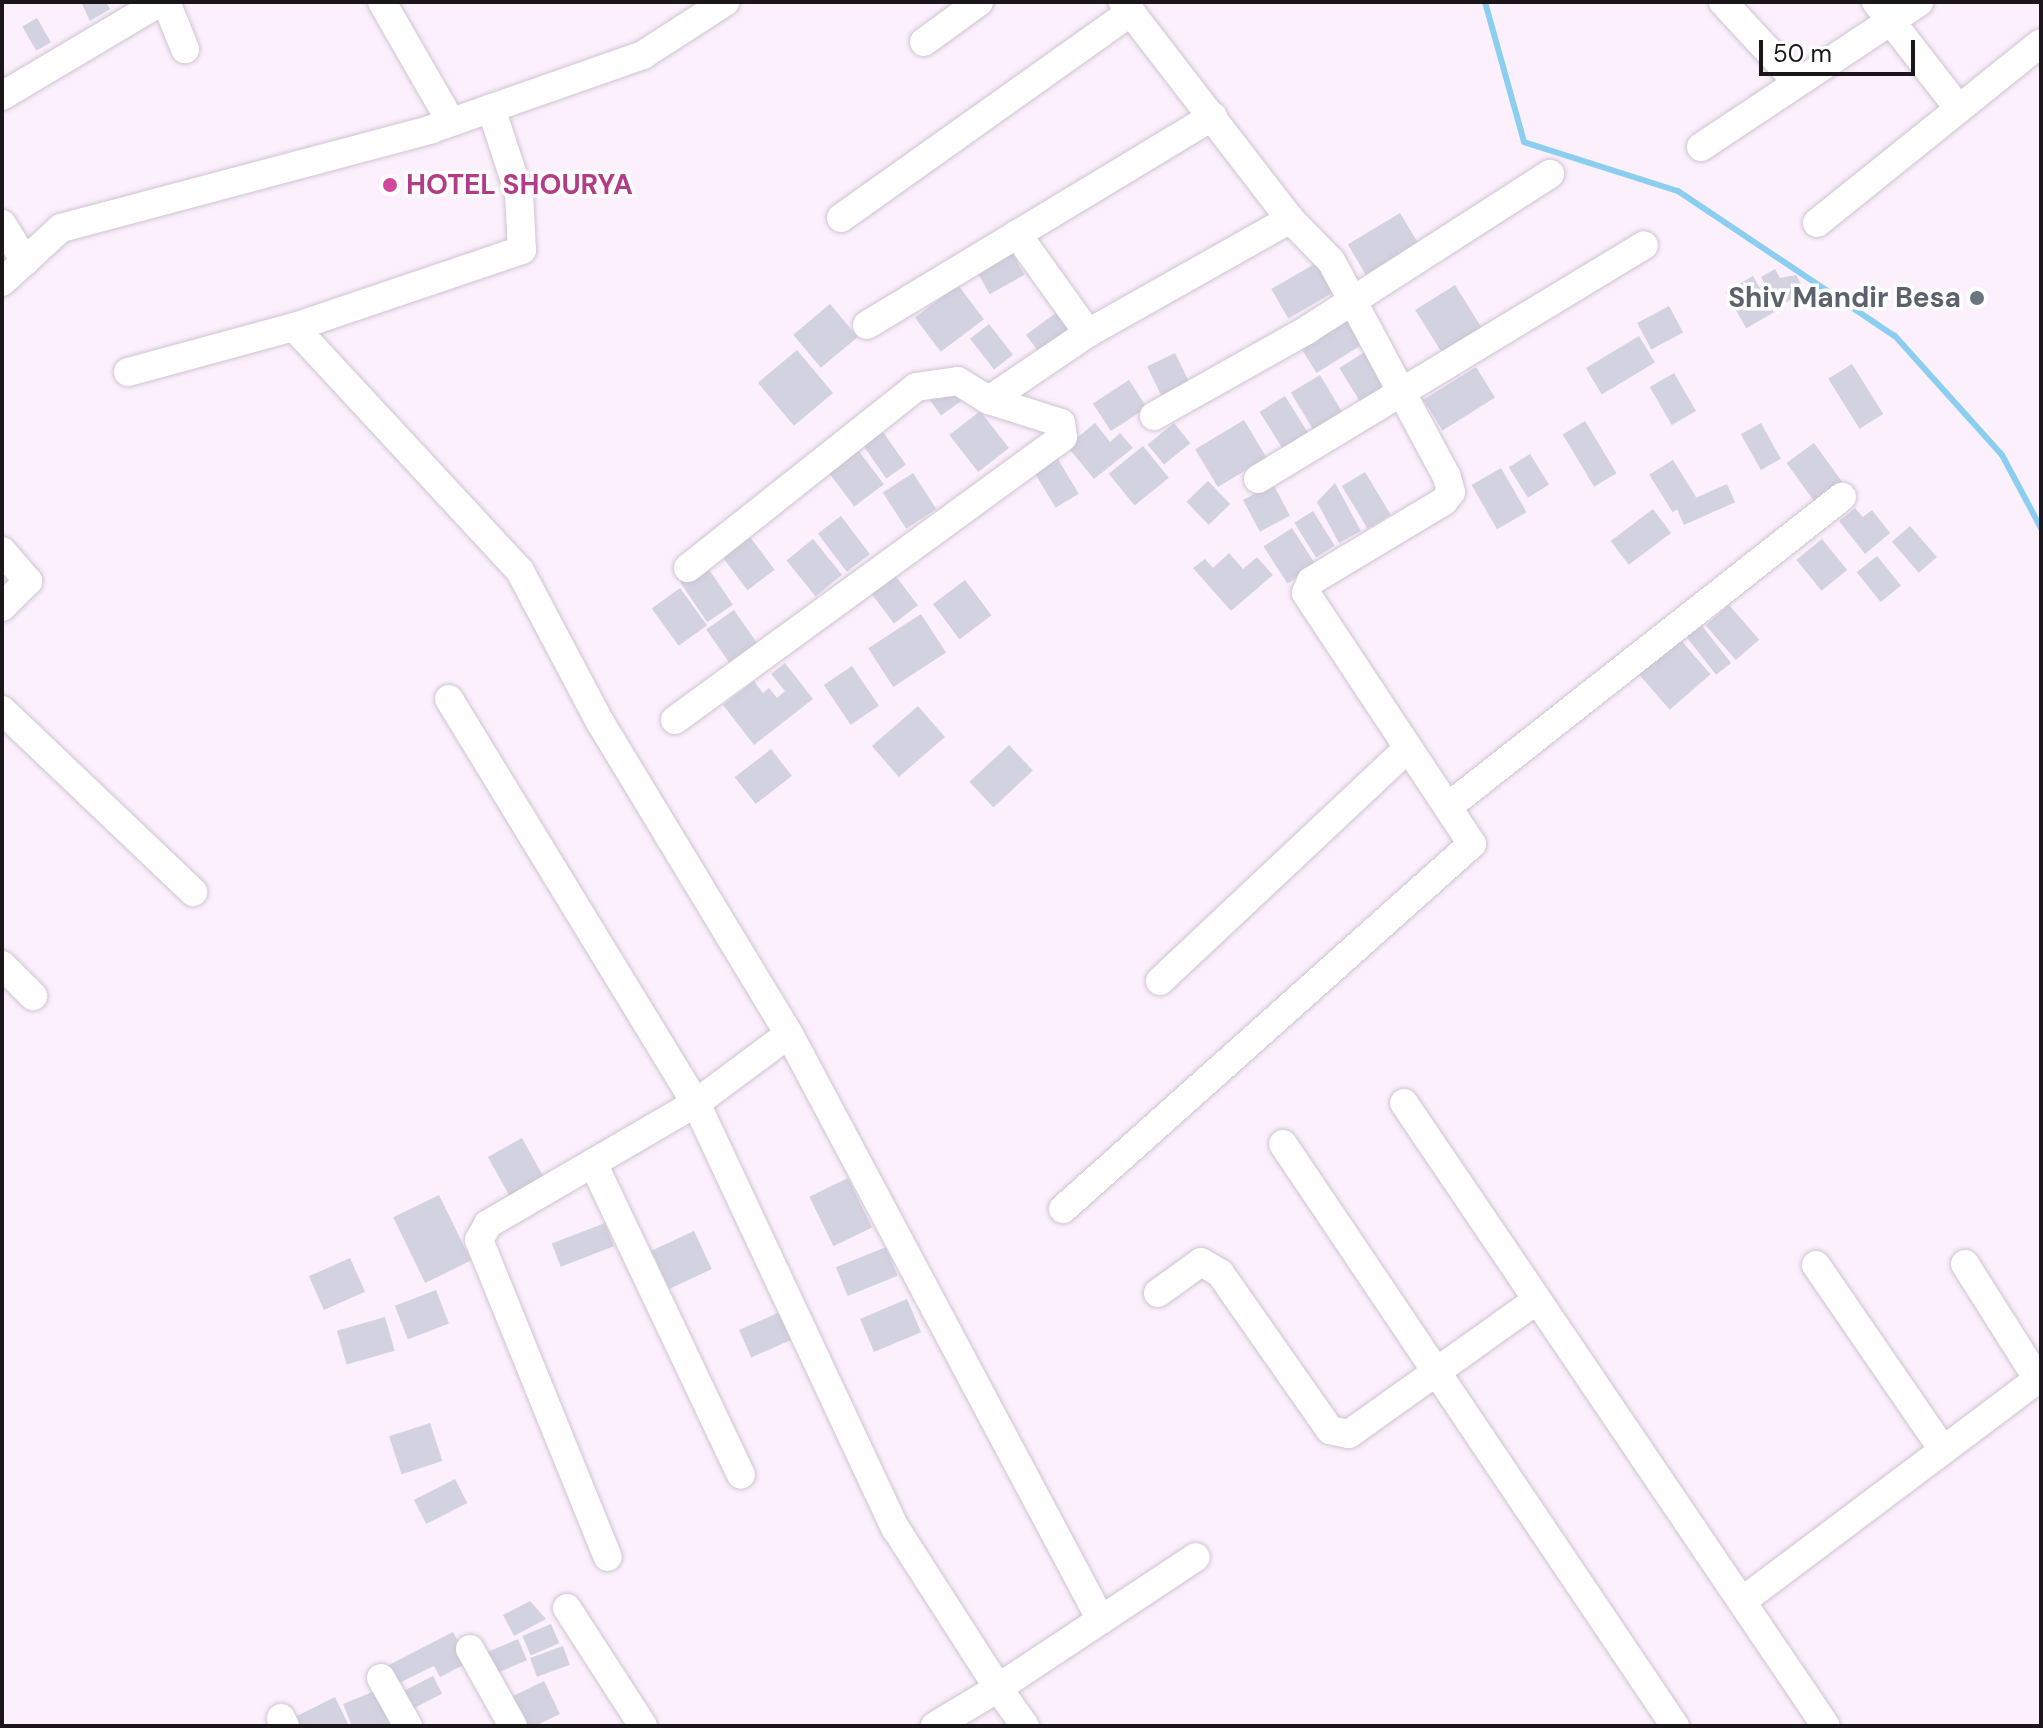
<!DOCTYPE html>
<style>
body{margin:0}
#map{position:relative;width:2043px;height:1728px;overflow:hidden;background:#fcf0fd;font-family:"DM Sans",sans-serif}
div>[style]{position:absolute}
.stream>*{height:6px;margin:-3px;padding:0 3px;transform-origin:3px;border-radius:3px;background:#8ccef0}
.building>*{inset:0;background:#d2d2e1;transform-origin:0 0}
.roads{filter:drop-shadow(0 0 2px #cfc4d1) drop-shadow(0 0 2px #cfc4d1)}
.minor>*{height:28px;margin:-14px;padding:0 14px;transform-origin:14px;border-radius:14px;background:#fff}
.dots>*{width:22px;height:22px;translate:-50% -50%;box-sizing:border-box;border:4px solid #fff;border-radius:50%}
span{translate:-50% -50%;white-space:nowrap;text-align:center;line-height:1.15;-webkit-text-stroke:7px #fff;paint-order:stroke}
.hotel-label{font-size:28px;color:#b23c85;font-weight:700}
.left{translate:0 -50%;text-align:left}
.worship-label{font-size:28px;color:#5b616d;font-weight:700}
.right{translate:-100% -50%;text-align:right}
.frame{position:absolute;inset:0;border:4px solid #1a161a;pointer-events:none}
.scale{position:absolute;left:1759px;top:40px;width:156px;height:36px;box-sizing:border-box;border:4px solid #1a161a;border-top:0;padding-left:10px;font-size:24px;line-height:28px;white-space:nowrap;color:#1a161a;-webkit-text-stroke:6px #fff;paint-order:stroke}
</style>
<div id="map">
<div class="stream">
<i style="left:1485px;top:2px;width:145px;rotate:74.4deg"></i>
<i style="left:1524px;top:142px;width:162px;rotate:17.7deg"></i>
<i style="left:1678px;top:191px;width:261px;rotate:33.8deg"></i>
<i style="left:1895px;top:336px;width:160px;rotate:48deg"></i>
<i style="left:2002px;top:455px;width:83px;rotate:61.9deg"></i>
</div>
<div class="building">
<i style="clip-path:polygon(81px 2px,106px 2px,110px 9px,90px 21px)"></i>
<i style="left:37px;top:18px;width:28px;height:17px;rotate:60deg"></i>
<i style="left:1400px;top:213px;width:35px;height:61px;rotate:59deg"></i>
<i style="left:1012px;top:252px;width:26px;height:40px;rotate:61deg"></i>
<i style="left:1318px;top:262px;width:34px;height:54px;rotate:60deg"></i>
<i style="clip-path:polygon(1775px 269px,1780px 278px,1796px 275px,1805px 291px,1778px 307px,1761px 277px)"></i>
<i style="left:1753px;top:276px;width:42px;height:32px;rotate:60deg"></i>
<i style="left:958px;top:285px;width:43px;height:54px;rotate:53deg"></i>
<i style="left:1455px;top:285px;width:53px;height:47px;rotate:58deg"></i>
<i style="left:830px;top:304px;width:43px;height:48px;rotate:50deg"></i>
<i style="left:1669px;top:306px;width:30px;height:36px;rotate:62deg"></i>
<i style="left:1060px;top:310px;width:26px;height:42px;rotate:54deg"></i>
<i style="left:1351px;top:315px;width:31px;height:60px;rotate:58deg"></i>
<i style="left:989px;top:324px;width:39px;height:24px;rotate:52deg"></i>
<i style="left:1639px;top:336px;width:31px;height:62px;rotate:59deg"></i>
<i style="left:797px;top:350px;width:56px;height:51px;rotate:50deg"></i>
<i style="left:1368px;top:350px;width:44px;height:34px;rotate:58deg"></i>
<i style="left:1175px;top:353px;width:32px;height:31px;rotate:64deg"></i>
<i style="left:1852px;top:364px;width:59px;height:28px;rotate:58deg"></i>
<i style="left:1476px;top:367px;width:36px;height:62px;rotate:58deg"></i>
<i style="left:1674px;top:373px;width:44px;height:28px;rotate:60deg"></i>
<i style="left:1320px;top:375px;width:49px;height:34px;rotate:59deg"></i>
<i style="left:1129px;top:380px;width:33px;height:43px;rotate:57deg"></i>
<i style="left:957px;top:381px;width:19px;height:33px;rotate:55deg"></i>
<i style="left:1285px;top:396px;width:46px;height:30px;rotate:58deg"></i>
<i style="left:980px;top:411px;width:47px;height:39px;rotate:52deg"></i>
<i style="left:1244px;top:420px;width:44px;height:57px;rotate:59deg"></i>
<i style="left:1585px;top:421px;width:61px;height:26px;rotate:59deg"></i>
<i style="clip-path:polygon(1095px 423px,1110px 442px,1120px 433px,1133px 448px,1094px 479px,1067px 446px)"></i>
<i style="left:1174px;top:423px;width:26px;height:34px;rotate:51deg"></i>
<i style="left:1761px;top:423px;width:41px;height:23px;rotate:61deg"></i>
<i style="left:883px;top:432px;width:40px;height:24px;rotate:55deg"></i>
<i style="left:1814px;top:443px;width:54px;height:34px;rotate:54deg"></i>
<i style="left:1143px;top:446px;width:41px;height:44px;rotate:51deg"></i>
<i style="left:858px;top:450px;width:43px;height:37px;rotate:53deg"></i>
<i style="left:1053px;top:451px;width:50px;height:27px;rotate:59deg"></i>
<i style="left:1530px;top:454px;width:36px;height:25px;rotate:58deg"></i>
<i style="left:1673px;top:460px;width:44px;height:28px;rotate:58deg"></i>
<i style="left:1501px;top:468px;width:51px;height:34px;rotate:60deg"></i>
<i style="left:1365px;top:472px;width:50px;height:27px;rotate:59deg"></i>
<i style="left:913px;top:473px;width:43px;height:36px;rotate:57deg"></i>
<i style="left:1208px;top:481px;width:32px;height:30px;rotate:46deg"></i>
<i style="clip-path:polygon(1335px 483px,1361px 531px,1339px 543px,1317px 502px)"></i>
<i style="left:1273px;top:484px;width:36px;height:34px;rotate:62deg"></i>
<i style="left:1727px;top:484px;width:20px;height:56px;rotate:66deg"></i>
<i style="clip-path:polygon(1855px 508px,1863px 517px,1872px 510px,1890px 533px,1865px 554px,1839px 521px)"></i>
<i style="left:1653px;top:509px;width:30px;height:53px;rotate:53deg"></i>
<i style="left:1313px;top:511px;width:41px;height:22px;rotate:58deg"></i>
<i style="left:841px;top:516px;width:48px;height:29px;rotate:53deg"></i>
<i style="left:1910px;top:526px;width:41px;height:24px;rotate:49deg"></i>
<i style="left:1292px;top:528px;width:44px;height:34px;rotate:57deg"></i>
<i style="left:750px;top:537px;width:41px;height:34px;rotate:53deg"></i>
<i style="left:813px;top:539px;width:46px;height:34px;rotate:51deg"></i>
<i style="left:1822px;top:539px;width:40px;height:33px;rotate:51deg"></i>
<i style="clip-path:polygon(1229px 553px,1243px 569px,1257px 557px,1273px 575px,1231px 611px,1193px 568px,1205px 559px,1213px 568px)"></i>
<i style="left:1877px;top:556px;width:38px;height:26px;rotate:51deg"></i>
<i style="left:706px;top:565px;width:48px;height:31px;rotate:56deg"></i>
<i style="left:895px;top:575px;width:38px;height:30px;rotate:53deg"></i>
<i style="left:965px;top:580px;width:44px;height:40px;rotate:53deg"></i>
<i style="left:680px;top:588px;width:46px;height:35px;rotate:54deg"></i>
<i style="left:1729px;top:605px;width:46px;height:31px;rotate:49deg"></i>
<i style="left:734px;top:610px;width:40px;height:34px;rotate:55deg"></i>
<i style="left:921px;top:614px;width:46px;height:63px;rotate:57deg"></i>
<i style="left:1699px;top:622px;width:52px;height:19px;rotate:52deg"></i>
<i style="left:1679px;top:638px;width:48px;height:54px;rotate:49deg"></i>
<i style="clip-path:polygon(785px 663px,813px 699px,754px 745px,723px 705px,754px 681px,763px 693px,769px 688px,777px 698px,785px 691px,771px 674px)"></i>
<i style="left:852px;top:666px;width:48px;height:34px;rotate:56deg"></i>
<i style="left:918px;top:706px;width:41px;height:61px;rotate:49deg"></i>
<i style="left:1009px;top:745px;width:35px;height:54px;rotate:47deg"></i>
<i style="left:771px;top:749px;width:34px;height:46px;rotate:52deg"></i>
<i style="left:522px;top:1138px;width:46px;height:39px;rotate:61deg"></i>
<i style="left:848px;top:1178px;width:55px;height:43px;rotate:64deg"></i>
<i style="left:439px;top:1195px;width:73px;height:51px;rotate:64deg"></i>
<i style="left:605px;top:1223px;width:25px;height:57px;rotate:69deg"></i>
<i style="left:694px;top:1231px;width:42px;height:47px;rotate:65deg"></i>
<i style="left:886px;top:1247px;width:31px;height:54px;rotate:68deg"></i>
<i style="left:350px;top:1258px;width:37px;height:45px;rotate:66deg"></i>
<i style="left:436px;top:1290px;width:36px;height:44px;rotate:69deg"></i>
<i style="left:907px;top:1299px;width:36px;height:51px;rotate:67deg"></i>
<i style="left:782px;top:1311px;width:30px;height:47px;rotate:66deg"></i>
<i style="left:385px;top:1317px;width:35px;height:50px;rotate:74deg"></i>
<i style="left:430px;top:1423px;width:40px;height:43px;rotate:72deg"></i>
<i style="left:455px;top:1479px;width:27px;height:46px;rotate:63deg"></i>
<i style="clip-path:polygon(530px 1601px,546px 1619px,514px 1636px,503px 1615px)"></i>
<i style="left:551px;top:1624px;width:21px;height:31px;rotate:67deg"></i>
<i style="clip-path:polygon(453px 1632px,469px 1662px,440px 1677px,434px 1666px,395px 1685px,385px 1667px)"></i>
<i style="left:518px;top:1639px;width:23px;height:37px;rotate:67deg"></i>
<i style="left:563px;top:1646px;width:20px;height:35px;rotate:70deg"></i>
<i style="left:433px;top:1676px;width:20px;height:40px;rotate:63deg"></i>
<i style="clip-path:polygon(544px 1681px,560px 1714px,535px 1726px,520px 1726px,507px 1699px)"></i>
<i style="clip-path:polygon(375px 1691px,390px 1726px,352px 1726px,343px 1704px)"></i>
<i style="clip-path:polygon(335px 1697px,349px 1726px,297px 1726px,293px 1718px)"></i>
</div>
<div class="roads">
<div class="minor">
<i style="left:166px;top:2px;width:51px;rotate:68deg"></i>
<i style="left:382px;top:2px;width:138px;rotate:60.1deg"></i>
<i style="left:1723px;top:2px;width:109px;rotate:47.2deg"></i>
<i style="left:1876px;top:2px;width:135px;rotate:52.2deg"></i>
<i style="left:924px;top:42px;width:68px;rotate:-36deg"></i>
<i style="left:2px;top:96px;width:184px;rotate:-30.7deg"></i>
<i style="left:491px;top:108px;width:89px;rotate:71.8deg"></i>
<i style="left:519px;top:193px;width:57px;rotate:87deg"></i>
<i style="left:522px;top:250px;width:241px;rotate:161.3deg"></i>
<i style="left:294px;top:327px;width:333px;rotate:47.2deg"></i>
<i style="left:520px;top:571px;width:171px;rotate:62.1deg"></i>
<i style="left:600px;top:722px;width:365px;rotate:58.8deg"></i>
<i style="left:789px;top:1034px;width:116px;rotate:143.4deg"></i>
<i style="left:696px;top:1103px;width:471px;rotate:64.9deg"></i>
<i style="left:896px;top:1529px;width:189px;rotate:57.3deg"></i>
<i style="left:998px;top:1688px;width:74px;rotate:148.9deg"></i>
<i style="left:1701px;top:147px;width:262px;rotate:-33.6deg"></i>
<i style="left:841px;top:218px;width:356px;rotate:-35.4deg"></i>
<i style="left:1817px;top:223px;width:287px;rotate:-38.8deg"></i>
<i style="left:2px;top:224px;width:44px;rotate:58.1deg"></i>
<i style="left:1017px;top:234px;width:122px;rotate:54.4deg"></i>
<i style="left:2px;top:282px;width:80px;rotate:-42.5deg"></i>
<i style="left:61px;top:228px;width:384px;rotate:-14.9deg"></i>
<i style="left:432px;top:129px;width:224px;rotate:-19.3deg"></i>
<i style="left:643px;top:55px;width:98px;rotate:-32.9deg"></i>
<i style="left:867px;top:325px;width:404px;rotate:-31.1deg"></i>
<i style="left:128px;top:372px;width:172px;rotate:-15.2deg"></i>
<i style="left:1154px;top:416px;width:176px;rotate:-29.3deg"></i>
<i style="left:1307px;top:330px;width:289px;rotate:-32.7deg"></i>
<i style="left:1258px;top:479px;width:451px;rotate:-31.2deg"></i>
<i style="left:2px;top:551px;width:40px;rotate:49deg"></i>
<i style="left:28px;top:581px;width:37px;rotate:135deg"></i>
<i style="left:688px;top:568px;width:291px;rotate:-38.4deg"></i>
<i style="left:916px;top:387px;width:42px;rotate:-8.1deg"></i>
<i style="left:958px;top:381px;width:36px;rotate:32deg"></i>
<i style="left:989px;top:400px;width:120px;rotate:-34.1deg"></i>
<i style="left:1088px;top:333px;width:232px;rotate:-29.4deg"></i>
<i style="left:449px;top:699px;width:474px;rotate:58.6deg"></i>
<i style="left:696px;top:1103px;width:241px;rotate:149.8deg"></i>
<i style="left:488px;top:1224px;width:18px;rotate:119deg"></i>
<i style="left:479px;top:1240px;width:342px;rotate:67.9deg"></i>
<i style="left:2px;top:710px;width:264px;rotate:43.6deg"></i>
<i style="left:675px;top:720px;width:480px;rotate:-36.1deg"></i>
<i style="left:1063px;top:437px;width:14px;rotate:-98deg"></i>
<i style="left:1061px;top:423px;width:76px;rotate:-162.3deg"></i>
<i style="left:1449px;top:806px;width:500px;rotate:-38.2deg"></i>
<i style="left:2px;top:965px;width:44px;rotate:45deg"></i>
<i style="left:1160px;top:981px;width:340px;rotate:-43.2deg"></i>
<i style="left:789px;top:1034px;width:664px;rotate:61.97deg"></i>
<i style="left:1404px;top:1103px;width:752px;rotate:55.89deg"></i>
<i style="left:1283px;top:1144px;width:702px;rotate:56.04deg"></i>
<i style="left:593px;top:1163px;width:345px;rotate:64.6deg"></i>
<i style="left:1063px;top:1209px;width:548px;rotate:-41.75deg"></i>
<i style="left:1472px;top:844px;width:301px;rotate:-123.5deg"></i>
<i style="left:1306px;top:593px;width:13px;rotate:-67deg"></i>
<i style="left:1311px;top:581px;width:155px;rotate:-31deg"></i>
<i style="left:1444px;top:501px;width:11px;rotate:-52deg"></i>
<i style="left:1451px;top:492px;width:16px;rotate:-105deg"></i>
<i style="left:1447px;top:477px;width:245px;rotate:-118.2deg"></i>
<i style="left:1331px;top:261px;width:59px;rotate:-134.3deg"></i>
<i style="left:1290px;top:219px;width:274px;rotate:-127.6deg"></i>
<i style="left:1965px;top:1264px;width:135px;rotate:57.7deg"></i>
<i style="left:1816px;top:1265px;width:224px;rotate:55.5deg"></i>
<i style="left:1158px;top:1293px;width:53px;rotate:-35.8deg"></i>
<i style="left:1201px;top:1262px;width:22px;rotate:30deg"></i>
<i style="left:1220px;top:1273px;width:192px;rotate:55deg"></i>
<i style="left:1330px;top:1430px;width:19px;rotate:12deg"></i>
<i style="left:1349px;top:1434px;width:231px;rotate:-35.5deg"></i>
<i style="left:1745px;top:1599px;width:370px;rotate:-36.9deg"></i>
<i style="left:567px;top:1608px;width:140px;rotate:57.2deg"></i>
<i style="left:470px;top:1649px;width:88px;rotate:60.8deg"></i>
<i style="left:381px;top:1678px;width:55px;rotate:60.6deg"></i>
<i style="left:281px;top:1718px;width:9px;rotate:63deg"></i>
<i style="left:1025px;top:1726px;width:47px;rotate:-125.4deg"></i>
<i style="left:998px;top:1688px;width:237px;rotate:-33.5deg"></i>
</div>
</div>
<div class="dots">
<i style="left:390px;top:185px;background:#d1479c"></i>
<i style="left:1977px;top:298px;background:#6b7280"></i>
</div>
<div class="hotel-label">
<span class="left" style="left:406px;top:185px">HOTEL SHOURYA</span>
</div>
<div class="worship-label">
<span class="right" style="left:1961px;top:298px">Shiv Mandir Besa</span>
</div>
<div class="frame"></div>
<div class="scale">50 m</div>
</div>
